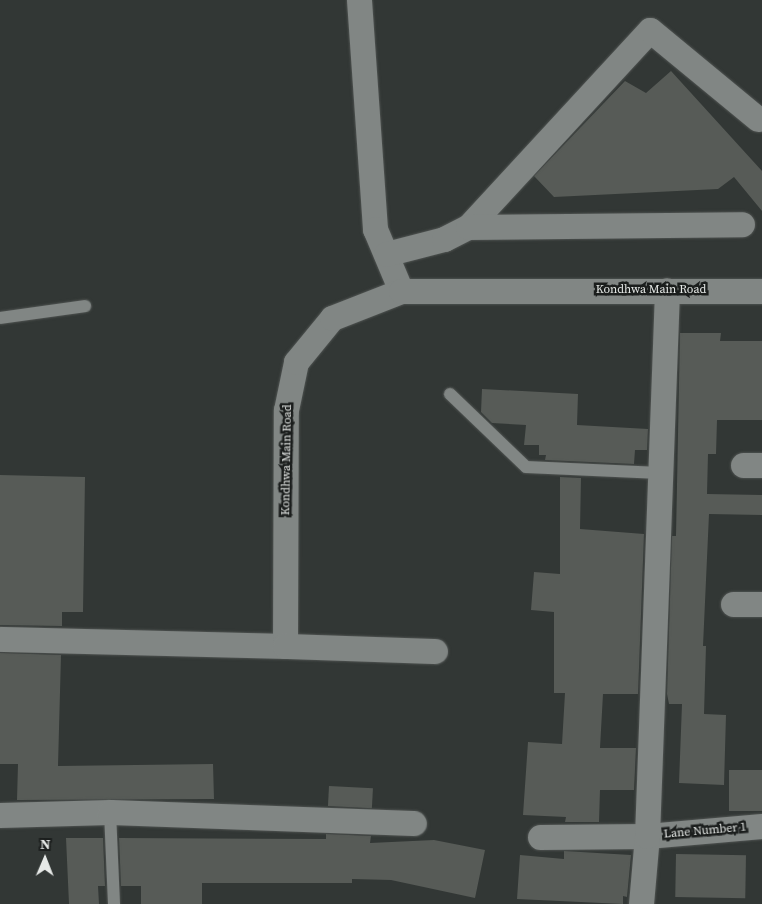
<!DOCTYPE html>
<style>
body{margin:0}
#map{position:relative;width:762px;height:904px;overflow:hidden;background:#323735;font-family:"Source Serif 4",serif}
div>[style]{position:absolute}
.building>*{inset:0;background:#575b57;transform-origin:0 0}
.roads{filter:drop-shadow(0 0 1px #4f5351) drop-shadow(0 0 1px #4f5351)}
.lane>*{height:12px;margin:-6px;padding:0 6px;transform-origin:6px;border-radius:6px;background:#818684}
.street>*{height:25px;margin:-12.5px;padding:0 12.5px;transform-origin:12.5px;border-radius:12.5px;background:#818684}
span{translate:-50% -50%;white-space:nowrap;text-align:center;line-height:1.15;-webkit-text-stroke:5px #1b1e1d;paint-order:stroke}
.street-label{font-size:12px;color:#e6e9e7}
.north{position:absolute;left:20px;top:834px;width:50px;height:50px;-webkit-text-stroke:4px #1b1e1d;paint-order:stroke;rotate:1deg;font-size:14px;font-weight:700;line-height:20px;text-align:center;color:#e6e9e7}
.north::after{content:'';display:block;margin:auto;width:18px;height:22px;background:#e6e9e7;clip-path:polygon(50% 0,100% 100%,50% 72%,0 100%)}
</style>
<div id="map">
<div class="building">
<i style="clip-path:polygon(671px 71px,762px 171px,762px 211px,734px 177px,718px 189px,554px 197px,534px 176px,625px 81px,646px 93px)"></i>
<i style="clip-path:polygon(680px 333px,721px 333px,720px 341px,762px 341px,762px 420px,717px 420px,716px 454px,708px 454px,707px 494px,762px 495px,762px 515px,709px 514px,703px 646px,706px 646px,704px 714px,726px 715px,724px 785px,679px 783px,682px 704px,669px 704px,667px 694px,672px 536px,676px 536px)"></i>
<i style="clip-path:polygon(482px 389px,578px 394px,577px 425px,648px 429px,647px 450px,635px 450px,634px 464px,545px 460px,546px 455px,539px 455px,539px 445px,524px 445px,526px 425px,492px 423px,481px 412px)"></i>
<i style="clip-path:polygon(0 475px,85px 477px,83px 612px,62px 612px,62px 626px,0 625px)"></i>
<i style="clip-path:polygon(560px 477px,581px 478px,580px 529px,644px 534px,638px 694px,603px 694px,600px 748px,636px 748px,634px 790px,600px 790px,599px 822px,565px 822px,566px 817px,523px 815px,528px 742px,562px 744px,565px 693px,554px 693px,554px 612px,531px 610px,534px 572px,560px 574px)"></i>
<i style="clip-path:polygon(0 653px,61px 655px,58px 766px,213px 764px,214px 799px,17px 800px,18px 764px,0 764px)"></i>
<i style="left:762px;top:770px;width:41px;height:33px;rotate:90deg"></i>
<i style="left:329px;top:786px;width:44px;height:20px;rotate:3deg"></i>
<i style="clip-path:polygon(326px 834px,371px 836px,370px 843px,434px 840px,485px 850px,475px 898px,391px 880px,352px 879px,352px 883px,202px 883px,202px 904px,141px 904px,141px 886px,121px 886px,119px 838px,326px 839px)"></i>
<i style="clip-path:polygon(66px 838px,103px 838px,105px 886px,98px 886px,99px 904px,69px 904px)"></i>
<i style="clip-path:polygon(564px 851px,631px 855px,627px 897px,623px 896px,623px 904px,517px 899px,520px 855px,564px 859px)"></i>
<i style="left:676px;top:854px;width:70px;height:43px;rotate:1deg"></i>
</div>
<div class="roads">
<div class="lane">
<i style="left:0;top:318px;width:86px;rotate:-8deg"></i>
<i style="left:450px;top:394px;width:105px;rotate:43.8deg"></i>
<i style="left:526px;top:467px;width:134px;rotate:2.6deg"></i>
<i style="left:110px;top:812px;width:92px;rotate:87.5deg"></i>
</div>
<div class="street">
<i style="left:359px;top:0;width:230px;rotate:86deg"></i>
<i style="left:375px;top:229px;width:67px;rotate:67.2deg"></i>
<i style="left:468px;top:227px;width:268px;rotate:-47.3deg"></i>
<i style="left:650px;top:30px;width:140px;rotate:39.5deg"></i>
<i style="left:386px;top:254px;width:60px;rotate:-14.5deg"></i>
<i style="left:444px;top:239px;width:27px;rotate:-27deg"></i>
<i style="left:468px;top:227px;width:274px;rotate:-0.6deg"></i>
<i style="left:743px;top:465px;width:19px"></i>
<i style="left:733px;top:604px;width:29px"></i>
<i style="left:0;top:639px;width:285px;rotate:1.4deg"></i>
<i style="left:285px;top:646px;width:236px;rotate:-89.8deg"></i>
<i style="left:286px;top:410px;width:49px;rotate:-78.2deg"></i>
<i style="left:296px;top:362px;width:57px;rotate:-50.7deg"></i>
<i style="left:332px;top:318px;width:74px;rotate:-21.4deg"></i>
<i style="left:401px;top:291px;width:361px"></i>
<i style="left:285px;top:646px;width:150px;rotate:1.9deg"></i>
<i style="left:0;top:815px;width:110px;rotate:-1.6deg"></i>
<i style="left:110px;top:812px;width:304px;rotate:2.1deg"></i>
<i style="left:540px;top:837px;width:107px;rotate:-0.5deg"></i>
<i style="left:647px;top:836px;width:115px;rotate:-5deg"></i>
<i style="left:641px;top:904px;width:68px;rotate:-85deg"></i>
<i style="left:647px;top:836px;width:546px;rotate:-87.9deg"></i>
</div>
</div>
<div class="street-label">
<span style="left:651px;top:290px">Kondhwa Main Road</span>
<span style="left:287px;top:460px;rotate:-89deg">Kondhwa Main Road</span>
<span style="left:705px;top:831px;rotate:-5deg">Lane Number 1</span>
</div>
<div class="north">N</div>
</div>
